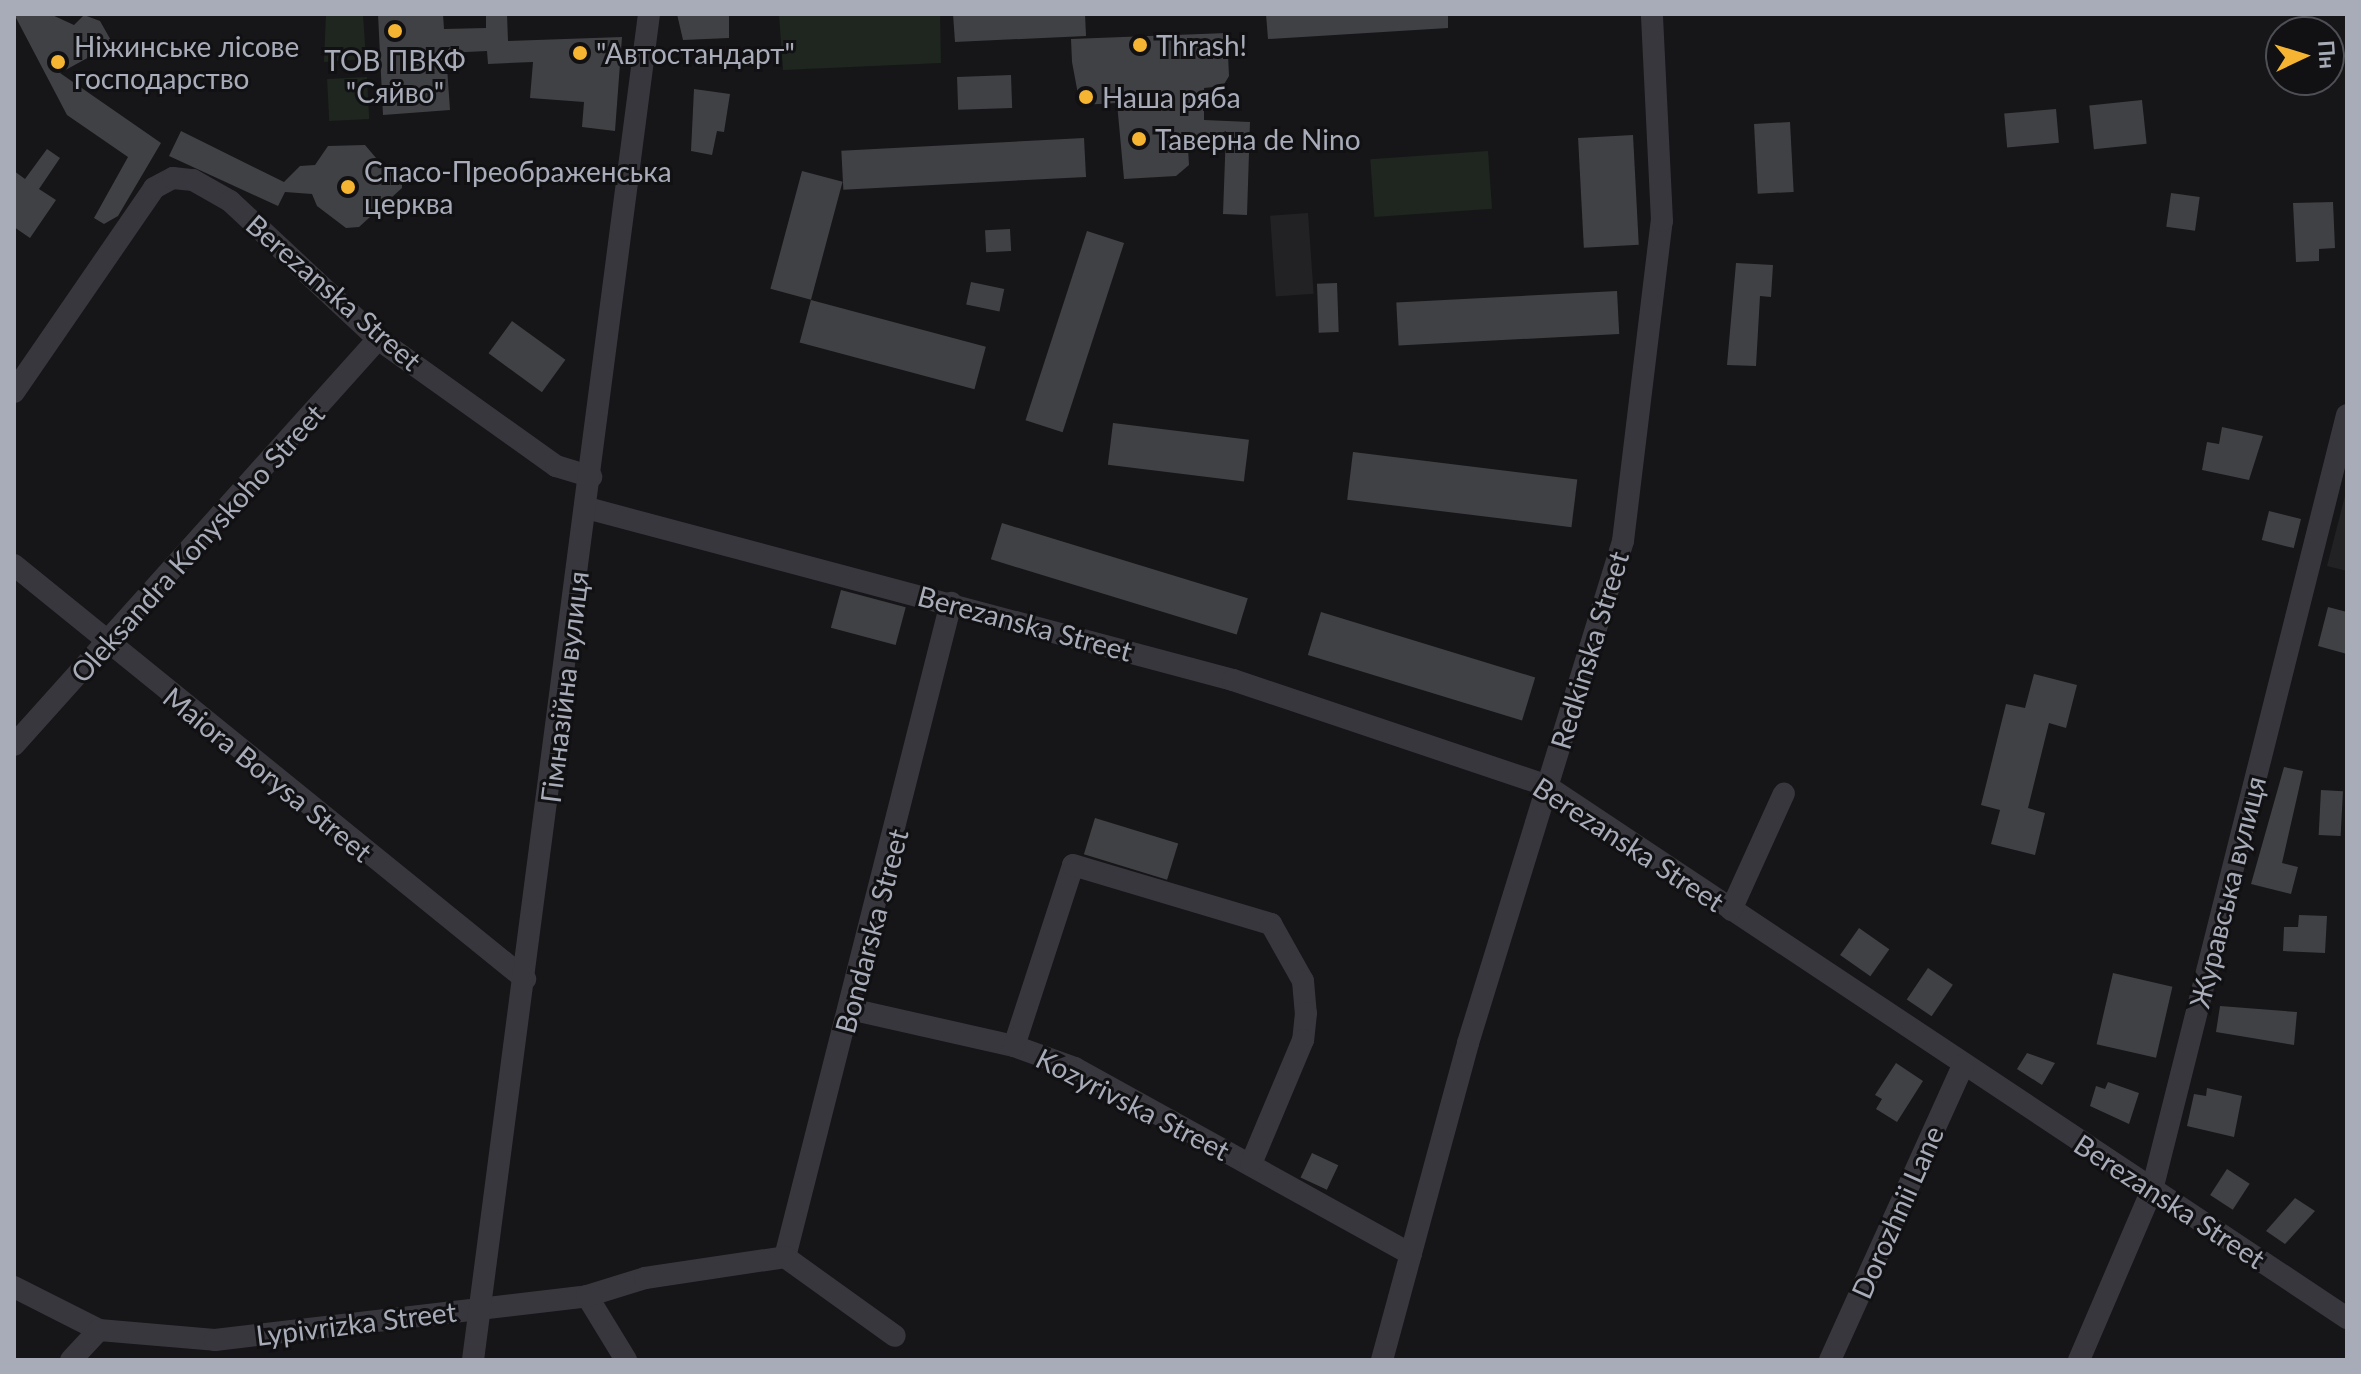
<!DOCTYPE html>
<meta charset="utf-8">
<style>
body{margin:0}
#map{position:relative;width:2361px;height:1374px;overflow:hidden;background:#161618;font-family:Lato,sans-serif}
div>[style]{position:absolute}
.built>*{inset:0;background:#222225;transform-origin:0 0}
.green>*{inset:0;background:#1e261f;transform-origin:0 0}
.building>*{inset:0;background:#404145;transform-origin:0 0}
.minor>*{height:22px;margin:-11px;padding:0 11px;transform-origin:11px;border-radius:11px;background:#37373d}
.dots>*{width:22px;height:22px;translate:-50% -50%;box-sizing:border-box;border:4px solid #111113;border-radius:50%}
span{translate:-50% -50%;white-space:nowrap;text-align:center;line-height:1.15;-webkit-text-stroke:6px #111113;paint-order:stroke}
.poi-label{font-size:28px;color:#a7acb8}
.left{translate:0 -50%;text-align:left}
.street-label{font-size:28px;color:#a7acb8}
.frame{position:absolute;inset:0;border:16px solid #a7acb8;pointer-events:none}
.north{position:absolute;left:2265px;top:16px;width:80px;height:80px;box-sizing:border-box;background:#111113;border:2px solid #4d4f55;border-radius:50%;rotate:86deg;font-size:22px;font-weight:700;line-height:32px;text-align:center;color:#a7acb8}
.north::after{content:'';display:block;margin:auto;width:28px;height:36px;background:#f5b431;clip-path:polygon(50% 0,100% 100%,50% 72%,0 100%)}
</style>
<div id="map">
<div class="built">
<i style="left:1308px;top:213px;width:81px;height:38px;rotate:86deg"></i>
<i style="clip-path:polygon(2347px 488px,2347px 571px,2327px 566px)"></i>
</div>
<div class="green">
<i style="clip-path:polygon(326px 14px,363px 14px,366px 59px,324px 62px)"></i>
<i style="clip-path:polygon(779px 14px,940px 14px,941px 63px,783px 70px)"></i>
<i style="left:367px;top:77px;width:42px;height:40px;rotate:87deg"></i>
<i style="left:1488px;top:151px;width:58px;height:118px;rotate:86deg"></i>
</div>
<div class="building">
<i style="clip-path:polygon(14px 14px,50px 14px,74px 25px,84px 15px,100px 21px,113px 44px,60px 73px,161px 143px,118px 216px,104px 224px,94px 218px,128px 157px,67px 115px)"></i>
<i style="clip-path:polygon(378px 14px,443px 14px,444px 29px,486px 28px,486px 14px,507px 14px,508px 41px,622px 37px,615px 131px,582px 127px,584px 102px,530px 98px,533px 62px,488px 64px,487px 51px,446px 53px,450px 110px,383px 115px)"></i>
<i style="clip-path:polygon(677px 14px,729px 14px,729px 38px,683px 40px)"></i>
<i style="clip-path:polygon(953px 14px,1085px 14px,1086px 36px,955px 42px)"></i>
<i style="clip-path:polygon(1266px 14px,1448px 14px,1448px 28px,1268px 39px)"></i>
<i style="clip-path:polygon(1227px 33px,1229px 76px,1223px 86px,1204px 88px,1204px 120px,1250px 122px,1247px 215px,1223px 214px,1226px 131px,1188px 148px,1189px 165px,1176px 176px,1124px 179px,1117px 103px,1080px 105px,1072px 62px,1071px 39px)"></i>
<i style="left:1011px;top:75px;width:33px;height:54px;rotate:88deg"></i>
<i style="clip-path:polygon(694px 89px,730px 94px,724px 132px,717px 131px,712px 155px,691px 151px)"></i>
<i style="left:2142px;top:100px;width:44px;height:53px;rotate:84deg"></i>
<i style="left:2056px;top:109px;width:34px;height:52px;rotate:85deg"></i>
<i style="left:1790px;top:122px;width:70px;height:36px;rotate:87deg"></i>
<i style="clip-path:polygon(181px 131px,284px 182px,300px 166px,315px 165px,328px 146px,365px 145px,382px 165px,402px 172px,402px 188px,359px 227px,346px 228px,317px 206px,312px 194px,285px 192px,278px 206px,169px 156px)"></i>
<i style="left:1633px;top:135px;width:110px;height:55px;rotate:87deg"></i>
<i style="left:1084px;top:138px;width:39px;height:243px;rotate:87deg"></i>
<i style="clip-path:polygon(47px 149px,60px 158px,39px 189px,56px 200px,30px 238px,14px 227px,14px 171px,25px 179px)"></i>
<i style="left:802px;top:171px;width:42px;height:122px;rotate:15deg"></i>
<i style="left:2171px;top:193px;width:29px;height:34px;rotate:8deg"></i>
<i style="clip-path:polygon(2333px 202px,2335px 248px,2319px 249px,2319px 261px,2296px 262px,2293px 203px)"></i>
<i style="left:1010px;top:229px;width:22px;height:25px;rotate:87deg"></i>
<i style="left:1087px;top:231px;width:39px;height:199px;rotate:18deg"></i>
<i style="clip-path:polygon(1736px 263px,1773px 265px,1771px 297px,1760px 296px,1756px 366px,1727px 365px)"></i>
<i style="left:971px;top:282px;width:34px;height:23px;rotate:12deg"></i>
<i style="left:1337px;top:283px;width:49px;height:20px;rotate:88deg"></i>
<i style="left:1617px;top:291px;width:43px;height:221px;rotate:87deg"></i>
<i style="left:811px;top:300px;width:181px;height:44px;rotate:15deg"></i>
<i style="left:512px;top:321px;width:66px;height:40px;rotate:36deg"></i>
<i style="left:1113px;top:423px;width:137px;height:42px;rotate:7deg"></i>
<i style="clip-path:polygon(2222px 427px,2263px 436px,2249px 480px,2202px 470px,2207px 442px,2219px 444px)"></i>
<i style="left:1353px;top:452px;width:226px;height:48px;rotate:7deg"></i>
<i style="left:2269px;top:511px;width:33px;height:30px;rotate:14deg"></i>
<i style="left:1002px;top:523px;width:257px;height:38px;rotate:17deg"></i>
<i style="left:841px;top:590px;width:67px;height:39px;rotate:15deg"></i>
<i style="clip-path:polygon(2328px 607px,2347px 612px,2347px 654px,2318px 646px)"></i>
<i style="left:1321px;top:612px;width:224px;height:45px;rotate:17deg"></i>
<i style="clip-path:polygon(2034px 674px,2077px 685px,2066px 728px,2049px 723px,2028px 808px,2045px 813px,2035px 855px,1991px 844px,2000px 810px,1981px 805px,2006px 704px,2025px 708px)"></i>
<i style="clip-path:polygon(2284px 767px,2303px 771px,2282px 863px,2298px 867px,2291px 894px,2251px 884px)"></i>
<i style="left:2321px;top:790px;width:22px;height:45px;rotate:3deg"></i>
<i style="left:1095px;top:818px;width:87px;height:38px;rotate:17deg"></i>
<i style="clip-path:polygon(2299px 915px,2327px 916px,2325px 953px,2283px 951px,2284px 927px,2298px 927px)"></i>
<i style="left:1859px;top:928px;width:37px;height:33px;rotate:35deg"></i>
<i style="left:1928px;top:968px;width:30px;height:38px;rotate:34deg"></i>
<i style="left:2113px;top:973px;width:61px;height:73px;rotate:13deg"></i>
<i style="clip-path:polygon(2220px 1006px,2297px 1012px,2294px 1045px,2216px 1032px)"></i>
<i style="clip-path:polygon(2027px 1053px,2055px 1063px,2042px 1085px,2017px 1069px)"></i>
<i style="clip-path:polygon(1896px 1063px,1923px 1081px,1897px 1122px,1876px 1109px,1882px 1099px,1875px 1095px)"></i>
<i style="clip-path:polygon(2108px 1082px,2139px 1093px,2129px 1124px,2090px 1106px,2096px 1086px,2105px 1089px)"></i>
<i style="clip-path:polygon(2207px 1088px,2242px 1096px,2234px 1137px,2187px 1126px,2194px 1094px,2206px 1096px)"></i>
<i style="left:1312px;top:1153px;width:29px;height:27px;rotate:25deg"></i>
<i style="left:2227px;top:1169px;width:27px;height:31px;rotate:33deg"></i>
<i style="clip-path:polygon(2295px 1198px,2315px 1211px,2285px 1244px,2266px 1231px)"></i>
</div>
<div class="minor">
<i style="left:14px;top:392px;width:247px;rotate:-55.5deg"></i>
<i style="left:154px;top:188px;width:21px;rotate:-28deg"></i>
<i style="left:173px;top:178px;width:20px;rotate:6deg"></i>
<i style="left:193px;top:180px;width:43px;rotate:29.6deg"></i>
<i style="left:230px;top:201px;width:202px;rotate:43deg"></i>
<i style="left:378px;top:339px;width:219px;rotate:35.5deg"></i>
<i style="left:556px;top:466px;width:37px;rotate:17deg"></i>
<i style="left:587px;top:508px;width:669px;rotate:14.91deg"></i>
<i style="left:1233px;top:680px;width:329px;rotate:18.6deg"></i>
<i style="left:1545px;top:785px;width:963px;rotate:33.61deg"></i>
<i style="left:14px;top:565px;width:658px;rotate:39.01deg"></i>
<i style="left:14px;top:745px;width:545px;rotate:-48.12deg"></i>
<i style="left:1731px;top:910px;width:128px;rotate:-65.6deg"></i>
<i style="left:850px;top:1009px;width:168px;rotate:12.7deg"></i>
<i style="left:1014px;top:1046px;width:65px;rotate:19.8deg"></i>
<i style="left:1075px;top:1068px;width:384px;rotate:29deg"></i>
<i style="left:1014px;top:1046px;width:190px;rotate:-71.9deg"></i>
<i style="left:1073px;top:865px;width:207px;rotate:16.6deg"></i>
<i style="left:1271px;top:924px;width:65px;rotate:60.7deg"></i>
<i style="left:1303px;top:981px;width:32px;rotate:85deg"></i>
<i style="left:1306px;top:1013px;width:27px;rotate:96deg"></i>
<i style="left:1303px;top:1040px;width:134px;rotate:112.8deg"></i>
<i style="left:785px;top:1257px;width:675px;rotate:-75.76deg"></i>
<i style="left:14px;top:1287px;width:95px;rotate:26.8deg"></i>
<i style="left:99px;top:1330px;width:116px;rotate:4.9deg"></i>
<i style="left:215px;top:1340px;width:375px;rotate:-6.7deg"></i>
<i style="left:587px;top:1296px;width:75px;rotate:58.6deg"></i>
<i style="left:587px;top:1296px;width:61px;rotate:-17.2deg"></i>
<i style="left:645px;top:1278px;width:142px;rotate:-8.5deg"></i>
<i style="left:785px;top:1257px;width:135px;rotate:35.7deg"></i>
<i style="left:71px;top:1360px;width:41px;rotate:-47deg"></i>
<i style="left:473px;top:1360px;width:1357px;rotate:-82.55deg"></i>
<i style="left:1382px;top:1360px;width:328px;rotate:-74.8deg"></i>
<i style="left:1468px;top:1043px;width:525px;rotate:-72.84deg"></i>
<i style="left:1623px;top:541px;width:322px;rotate:-83.1deg"></i>
<i style="left:1662px;top:221px;width:207px;rotate:-92.8deg"></i>
<i style="left:1830px;top:1360px;width:324px;rotate:-65.7deg"></i>
<i style="left:2079px;top:1360px;width:185px;rotate:-66.8deg"></i>
<i style="left:2152px;top:1190px;width:799px;rotate:-75.88deg"></i>
</div>
<div class="dots">
<i style="left:395px;top:31px;background:#f5b431"></i>
<i style="left:1140px;top:45px;background:#f5b431"></i>
<i style="left:580px;top:53px;background:#f5b431"></i>
<i style="left:58px;top:62px;background:#f5b431"></i>
<i style="left:1086px;top:97px;background:#f5b431"></i>
<i style="left:1139px;top:139px;background:#f5b431"></i>
<i style="left:348px;top:187px;background:#f5b431"></i>
</div>
<div class="poi-label">
<span class="left" style="left:1156px;top:45px">Thrash!</span>
<span class="left" style="left:74px;top:62px">Ніжинське лісове<br>господарство</span>
<span class="left" style="left:596px;top:53px">"Автостандарт"</span>
<span style="left:395px;top:76px">ТОВ ПВКФ<br>"Сяйво"</span>
<span class="left" style="left:1102px;top:97px">Наша ряба</span>
<span class="left" style="left:1155px;top:139px">Таверна de Nino</span>
<span class="left" style="left:364px;top:187px">Спасо-Преображенська<br>церква</span>
</div>
<div class="street-label">
<span style="left:334px;top:292px;rotate:41deg">Berezanska Street</span>
<span style="left:197px;top:543px;rotate:-48deg">Oleksandra Konyskoho Street</span>
<span style="left:1025px;top:623px;rotate:15deg">Berezanska Street</span>
<span style="left:1589px;top:650px;rotate:-73deg">Redkinska Street</span>
<span style="left:564px;top:687px;rotate:-83deg">Гімназійна вулиця</span>
<span style="left:268px;top:774px;rotate:39deg">Maiora Borysa Street</span>
<span style="left:1629px;top:844px;rotate:33deg">Berezanska Street</span>
<span style="left:2227px;top:892px;rotate:-76deg">Журавська вулиця</span>
<span style="left:871px;top:931px;rotate:-75deg">Bondarska Street</span>
<span style="left:1133px;top:1104px;rotate:27deg">Kozyrivska Street</span>
<span style="left:2170px;top:1201px;rotate:33deg">Berezanska Street</span>
<span style="left:1897px;top:1212px;rotate:-66deg">Dorozhnii Lane</span>
<span style="left:356px;top:1323px;rotate:-7deg">Lypivrizka Street</span>
</div>
<div class="frame"></div>
<div class="north">Пн</div>
</div>
